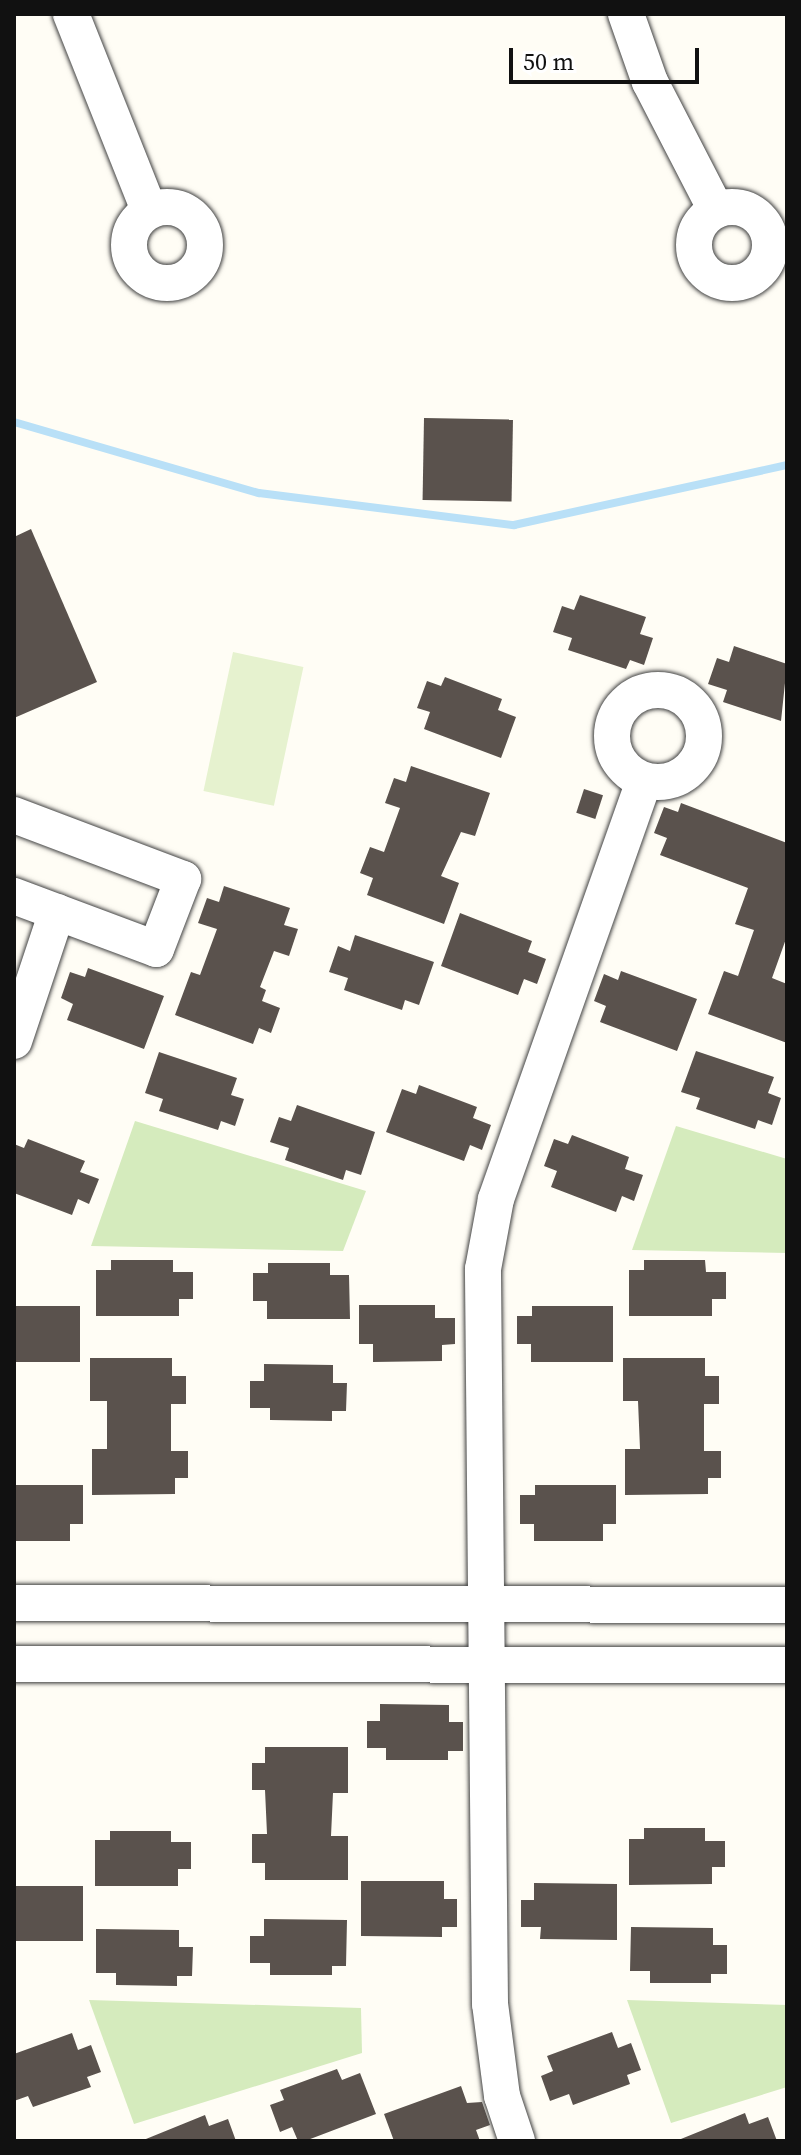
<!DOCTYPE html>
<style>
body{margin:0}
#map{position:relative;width:801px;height:2155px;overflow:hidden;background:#fffdf5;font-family:"Source Serif 4",serif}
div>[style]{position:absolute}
.green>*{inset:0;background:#d5ebbd}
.pitch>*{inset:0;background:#e6f2cf;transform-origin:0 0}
.stream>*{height:8px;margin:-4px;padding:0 4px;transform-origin:4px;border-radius:4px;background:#b9e0f7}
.building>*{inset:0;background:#5a524d;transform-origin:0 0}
.roads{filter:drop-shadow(0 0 2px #444) drop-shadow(0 0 2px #444)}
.minor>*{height:36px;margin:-18px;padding:0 18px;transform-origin:18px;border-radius:18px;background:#fff}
.minor>.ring{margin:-18px;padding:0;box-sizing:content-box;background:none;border:36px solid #fff;border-radius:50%}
span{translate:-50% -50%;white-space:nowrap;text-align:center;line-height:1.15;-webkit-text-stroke:8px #fff;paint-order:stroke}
.frame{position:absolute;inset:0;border:16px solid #111;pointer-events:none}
.scale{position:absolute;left:509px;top:48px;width:190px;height:36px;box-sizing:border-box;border:4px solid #111;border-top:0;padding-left:10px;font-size:24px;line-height:28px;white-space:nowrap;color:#111;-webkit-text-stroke:6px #fff;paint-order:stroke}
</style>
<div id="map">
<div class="green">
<i style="clip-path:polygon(135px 1121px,366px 1191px,343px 1251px,91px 1246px)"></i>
<i style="clip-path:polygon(676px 1126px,787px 1159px,787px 1253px,632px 1250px)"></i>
<i style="clip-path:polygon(89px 2000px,361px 2008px,362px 2053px,134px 2124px)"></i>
<i style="clip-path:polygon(627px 2000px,787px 2005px,787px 2087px,671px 2123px)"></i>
</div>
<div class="pitch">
<i style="left:233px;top:652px;width:72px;height:142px;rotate:12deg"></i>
</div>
<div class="stream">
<i style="left:14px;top:422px;width:255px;rotate:16.2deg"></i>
<i style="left:259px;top:493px;width:257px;rotate:7.2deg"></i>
<i style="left:514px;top:525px;width:280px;rotate:-12.4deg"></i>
</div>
<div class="building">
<i style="left:424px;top:418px;width:89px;height:82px;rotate:1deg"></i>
<i style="clip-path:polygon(31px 529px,97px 682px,14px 718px,14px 537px)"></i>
<i style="clip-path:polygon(580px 595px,646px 617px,640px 634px,653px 638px,644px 665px,630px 660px,626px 669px,568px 650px,572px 638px,553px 632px,562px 606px,574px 610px)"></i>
<i style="clip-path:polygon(734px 646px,787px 664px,781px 721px,723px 702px,727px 690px,708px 684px,717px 658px,729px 662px)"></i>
<i style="clip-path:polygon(445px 677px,502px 699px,498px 710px,516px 717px,501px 758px,424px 729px,430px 712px,417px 708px,427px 681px,441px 686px)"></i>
<i style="clip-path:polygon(411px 766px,490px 793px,475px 836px,461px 832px,441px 876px,459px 883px,444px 924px,367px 895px,373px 878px,360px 873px,370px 847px,384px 852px,400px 808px,385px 803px,394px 778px,406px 782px)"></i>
<i style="left:584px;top:789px;width:20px;height:25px;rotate:18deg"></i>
<i style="clip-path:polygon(681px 803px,787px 843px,787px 936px,772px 978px,787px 984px,787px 1043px,708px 1014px,724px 971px,738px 976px,754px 930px,735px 924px,748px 888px,660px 855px,667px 838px,654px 833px,664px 807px,678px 812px)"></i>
<i style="clip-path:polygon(224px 886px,290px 908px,284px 925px,298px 929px,289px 956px,274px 951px,260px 987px,266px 990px,262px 1001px,280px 1008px,271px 1033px,259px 1028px,253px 1044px,175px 1015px,191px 972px,200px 975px,217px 929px,198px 923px,207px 898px,219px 902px)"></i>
<i style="clip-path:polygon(460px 913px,532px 941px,528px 952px,546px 959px,537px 984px,524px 979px,518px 995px,441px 966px)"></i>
<i style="clip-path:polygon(355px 935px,434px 962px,419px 1005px,405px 1000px,402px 1010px,344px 990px,348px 978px,329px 972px,338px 946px,350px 951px)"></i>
<i style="clip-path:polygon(88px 968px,164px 996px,144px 1049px,67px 1020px,73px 1004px,61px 998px,70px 972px,85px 977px)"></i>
<i style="clip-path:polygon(621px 971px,697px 999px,677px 1051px,600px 1022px,606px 1006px,594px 1001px,604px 974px,618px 980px)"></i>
<i style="clip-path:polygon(696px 1051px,774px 1077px,768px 1093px,781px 1098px,772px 1125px,758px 1120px,755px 1129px,696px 1109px,700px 1098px,681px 1092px)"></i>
<i style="clip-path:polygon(159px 1052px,237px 1078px,231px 1095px,244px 1099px,235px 1126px,221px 1121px,218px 1130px,159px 1111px,163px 1099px,145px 1093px)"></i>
<i style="clip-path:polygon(419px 1085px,477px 1107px,473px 1118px,491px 1125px,482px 1150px,470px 1145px,464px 1161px,386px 1132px,402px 1089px,416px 1094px)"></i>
<i style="clip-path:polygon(297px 1105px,375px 1132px,361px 1175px,346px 1170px,343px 1180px,285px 1160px,289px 1148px,270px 1142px,279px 1117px,291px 1121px)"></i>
<i style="clip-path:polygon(572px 1135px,629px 1157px,625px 1169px,643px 1175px,634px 1201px,622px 1196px,616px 1212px,551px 1187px,557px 1171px,544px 1166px,554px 1139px,568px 1144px)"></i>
<i style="clip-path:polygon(28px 1139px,85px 1161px,80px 1172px,99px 1179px,89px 1204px,78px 1199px,72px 1215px,14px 1193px,14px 1144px,24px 1148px)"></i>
<i style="clip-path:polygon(111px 1260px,173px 1260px,173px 1272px,193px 1272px,193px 1299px,179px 1299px,179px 1316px,96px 1316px,96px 1270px,111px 1270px)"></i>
<i style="clip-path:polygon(644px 1260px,705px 1260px,706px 1272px,726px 1272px,726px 1299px,712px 1299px,712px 1316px,629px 1316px,629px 1270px,644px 1270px)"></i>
<i style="clip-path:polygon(268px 1263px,330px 1263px,330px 1275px,349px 1275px,350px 1319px,267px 1319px,267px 1301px,253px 1301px,253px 1273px,268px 1273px)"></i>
<i style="clip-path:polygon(359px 1305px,435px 1305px,435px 1318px,455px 1318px,455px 1344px,442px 1345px,442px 1361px,373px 1362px,373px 1344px,359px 1344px)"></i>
<i style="left:14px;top:1306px;width:66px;height:56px"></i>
<i style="clip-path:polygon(532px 1306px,613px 1306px,613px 1362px,531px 1362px,531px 1344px,517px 1344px,517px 1316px,532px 1316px)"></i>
<i style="clip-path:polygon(90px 1358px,172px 1358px,172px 1376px,186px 1376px,186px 1404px,171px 1404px,171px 1451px,188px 1451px,188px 1478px,175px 1478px,175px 1494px,92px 1495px,92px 1449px,107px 1449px,107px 1401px,90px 1401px)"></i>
<i style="clip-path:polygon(623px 1358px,705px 1358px,705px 1376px,719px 1376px,719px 1404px,704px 1404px,704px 1451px,721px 1451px,721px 1478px,708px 1478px,708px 1494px,625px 1495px,625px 1449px,640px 1449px,638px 1401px,623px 1401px)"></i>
<i style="clip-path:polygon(264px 1364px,333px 1365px,333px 1383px,347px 1383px,346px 1411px,332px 1411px,332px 1421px,270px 1420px,270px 1408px,250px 1408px,250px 1381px,264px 1381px)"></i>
<i style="clip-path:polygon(14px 1485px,83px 1485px,83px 1524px,70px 1524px,70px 1541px,14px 1541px)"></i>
<i style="clip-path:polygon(535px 1485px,616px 1485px,616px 1524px,603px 1524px,603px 1541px,534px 1541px,534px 1524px,520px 1524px,520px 1495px,535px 1495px)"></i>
<i style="clip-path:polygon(380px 1704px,449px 1705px,449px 1722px,463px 1722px,463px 1751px,448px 1751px,448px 1760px,386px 1760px,386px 1748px,367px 1748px,367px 1721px,380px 1721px)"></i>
<i style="clip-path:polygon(265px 1747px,348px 1747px,348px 1793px,333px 1793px,331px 1836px,348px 1836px,348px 1880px,265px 1880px,265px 1863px,252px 1863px,252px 1834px,267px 1834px,265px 1790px,252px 1790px,252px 1763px,265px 1763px)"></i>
<i style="clip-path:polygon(644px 1828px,705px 1828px,705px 1841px,725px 1841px,725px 1867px,712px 1867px,712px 1884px,629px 1885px,629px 1839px,644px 1839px)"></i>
<i style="clip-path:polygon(110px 1831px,171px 1831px,171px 1842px,191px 1842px,191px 1869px,178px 1869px,178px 1886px,95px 1886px,95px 1840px,110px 1840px)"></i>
<i style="clip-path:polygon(361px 1881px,444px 1881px,444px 1899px,457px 1899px,457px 1927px,442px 1927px,442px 1937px,361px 1936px)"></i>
<i style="clip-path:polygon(534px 1883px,617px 1884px,617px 1940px,540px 1939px,541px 1927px,521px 1927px,521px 1900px,534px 1900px)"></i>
<i style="left:14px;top:1886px;width:69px;height:55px"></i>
<i style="clip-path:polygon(264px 1919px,347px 1920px,346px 1966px,332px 1966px,332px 1975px,270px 1975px,270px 1963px,250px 1963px,250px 1936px,264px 1936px)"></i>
<i style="clip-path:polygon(631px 1927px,713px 1928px,713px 1945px,727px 1945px,727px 1974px,711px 1974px,711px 1983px,650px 1983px,650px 1971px,630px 1971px)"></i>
<i style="clip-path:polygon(96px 1929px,179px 1930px,179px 1947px,193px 1947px,192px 1976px,177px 1976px,177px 1986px,116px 1985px,116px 1973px,96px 1973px)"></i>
<i style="clip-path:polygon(612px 2032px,618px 2048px,631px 2043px,641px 2070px,627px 2075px,630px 2084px,573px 2105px,569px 2094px,550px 2101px,541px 2076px,553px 2071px,547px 2056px)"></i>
<i style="clip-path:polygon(72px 2033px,78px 2050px,91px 2045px,101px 2072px,87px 2077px,91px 2087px,33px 2107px,28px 2096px,14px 2101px,14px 2054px)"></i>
<i style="clip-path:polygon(337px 2069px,342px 2080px,360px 2073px,376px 2114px,305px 2141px,298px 2141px,292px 2127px,280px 2132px,270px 2105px,284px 2100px,280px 2090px)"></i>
<i style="clip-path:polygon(461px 2086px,467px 2103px,482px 2102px,490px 2125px,476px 2130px,480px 2141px,394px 2141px,384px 2114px)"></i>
<i style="clip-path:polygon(745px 2113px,749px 2124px,768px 2117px,777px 2141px,676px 2141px)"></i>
<i style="clip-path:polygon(205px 2115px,209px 2126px,228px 2119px,236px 2141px,141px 2141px)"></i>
</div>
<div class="roads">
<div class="minor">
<i style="left:71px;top:14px;width:211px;rotate:68.3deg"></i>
<i style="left:626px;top:14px;width:72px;rotate:70.6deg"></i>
<i style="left:650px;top:82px;width:144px;rotate:62.7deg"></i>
<i class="ring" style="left:129px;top:207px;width:40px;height:40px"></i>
<i class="ring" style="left:694px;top:207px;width:40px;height:40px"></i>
<i class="ring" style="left:612px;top:690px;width:56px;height:56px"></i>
<i style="left:14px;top:815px;width:181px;rotate:20.7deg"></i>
<i style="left:183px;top:879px;width:75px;rotate:111.1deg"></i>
<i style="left:156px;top:949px;width:152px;rotate:-159.5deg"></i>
<i style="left:14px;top:1041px;width:136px;rotate:-71.6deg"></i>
<i style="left:14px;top:1603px;width:773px;rotate:0.15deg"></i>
<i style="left:14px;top:1664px;width:773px;rotate:0.07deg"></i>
<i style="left:517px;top:2141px;width:47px;rotate:-108.4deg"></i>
<i style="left:502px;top:2096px;width:93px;rotate:-97.4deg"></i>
<i style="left:490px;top:2004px;width:735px;rotate:-90.55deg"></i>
<i style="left:483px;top:1269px;width:71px;rotate:-79.5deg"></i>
<i style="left:496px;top:1199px;width:444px;rotate:-70.5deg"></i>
</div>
</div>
<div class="frame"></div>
<div class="scale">50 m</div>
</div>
